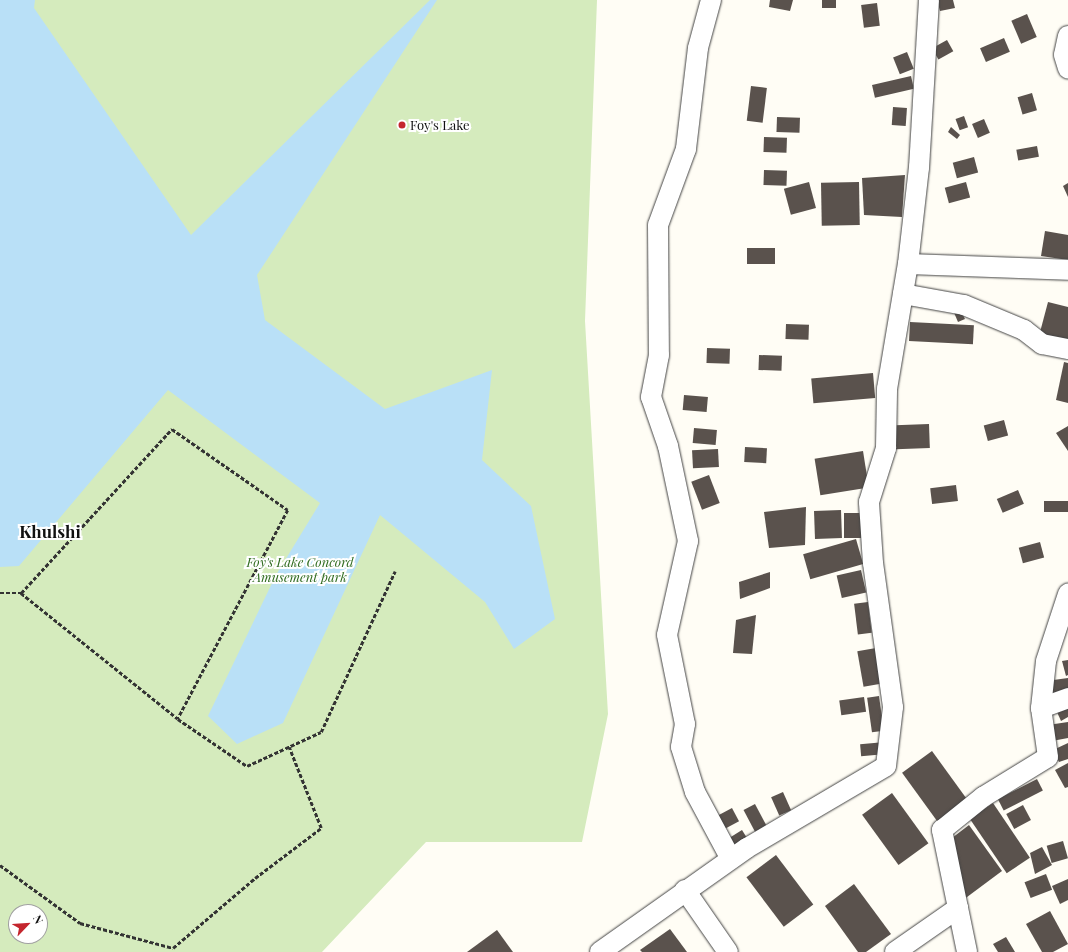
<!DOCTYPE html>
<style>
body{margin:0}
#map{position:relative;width:1068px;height:952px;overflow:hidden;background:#fffdf5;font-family:"Playfair Display",serif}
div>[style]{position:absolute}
.green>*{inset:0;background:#d5ebbd}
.water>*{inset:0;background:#b9e0f7}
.building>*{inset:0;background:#5a524d;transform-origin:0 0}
.path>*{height:2.5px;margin-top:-1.25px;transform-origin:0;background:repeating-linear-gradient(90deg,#333 0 4px,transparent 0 6px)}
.roads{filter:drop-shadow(0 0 1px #444) drop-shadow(0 0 1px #444)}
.street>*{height:20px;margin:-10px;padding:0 10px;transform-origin:10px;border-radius:10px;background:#fff}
.dots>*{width:11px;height:11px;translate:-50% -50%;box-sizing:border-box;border:2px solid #fff;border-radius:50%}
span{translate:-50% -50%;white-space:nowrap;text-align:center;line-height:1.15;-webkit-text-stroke:4px #fff;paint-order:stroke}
.poi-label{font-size:13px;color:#111}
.left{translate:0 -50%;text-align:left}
.park-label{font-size:13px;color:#2f6b1f;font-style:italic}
.district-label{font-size:17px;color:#111;font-weight:700}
.north{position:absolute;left:8px;top:904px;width:40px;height:40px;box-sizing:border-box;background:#fff;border:1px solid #a0a0a0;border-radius:50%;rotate:65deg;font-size:11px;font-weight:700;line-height:16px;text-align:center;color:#111}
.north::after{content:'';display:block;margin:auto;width:14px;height:18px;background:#c4262e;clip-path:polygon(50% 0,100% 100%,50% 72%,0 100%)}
</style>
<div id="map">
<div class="green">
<i style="clip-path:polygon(evenodd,0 0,597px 0,585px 321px,608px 714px,582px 842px,426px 842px,322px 952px,0 952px,0 0,16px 912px,40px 912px,40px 936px,16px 936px,16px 912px)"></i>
</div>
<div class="water">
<i style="clip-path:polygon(0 0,35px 0,34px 8px,191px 235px,430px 0,437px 0,257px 275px,265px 320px,385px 409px,492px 370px,482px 460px,531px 506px,555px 619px,514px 649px,485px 602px,380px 515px,283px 723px,237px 744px,208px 716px,276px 575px,320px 503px,168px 390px,19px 566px,0 567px)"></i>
</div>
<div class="building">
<i style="clip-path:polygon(770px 0,793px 0,790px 11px,769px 7px)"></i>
<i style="left:822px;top:0;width:14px;height:8px"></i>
<i style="clip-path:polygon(937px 0,953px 0,955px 8px,940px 11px)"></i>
<i style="left:877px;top:3px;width:23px;height:16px;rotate:83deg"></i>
<i style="left:1027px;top:14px;width:25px;height:17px;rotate:67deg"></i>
<i style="left:1004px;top:38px;width:15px;height:26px;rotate:67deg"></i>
<i style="left:947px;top:40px;width:13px;height:17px;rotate:61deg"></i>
<i style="left:907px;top:52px;width:18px;height:15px;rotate:68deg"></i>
<i style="left:911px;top:76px;width:13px;height:40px;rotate:77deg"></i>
<i style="left:751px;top:86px;width:16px;height:35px;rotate:7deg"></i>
<i style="left:1032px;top:93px;width:18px;height:15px;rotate:74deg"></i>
<i style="left:893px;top:107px;width:14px;height:18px;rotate:4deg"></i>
<i style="left:964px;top:116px;width:12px;height:9px;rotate:70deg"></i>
<i style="left:777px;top:117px;width:23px;height:15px;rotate:2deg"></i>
<i style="left:984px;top:119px;width:15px;height:13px;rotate:67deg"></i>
<i style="clip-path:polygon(951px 127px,960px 135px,957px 139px,948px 132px)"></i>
<i style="left:764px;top:137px;width:23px;height:15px;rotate:2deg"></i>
<i style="left:1037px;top:146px;width:11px;height:21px;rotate:80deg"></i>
<i style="left:974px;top:157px;width:16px;height:22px;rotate:75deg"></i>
<i style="left:764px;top:170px;width:23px;height:15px;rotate:2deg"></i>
<i style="clip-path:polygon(905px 175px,902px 217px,864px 215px,862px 178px)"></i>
<i style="left:809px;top:182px;width:27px;height:26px;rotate:75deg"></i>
<i style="left:859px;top:182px;width:43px;height:38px;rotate:89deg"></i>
<i style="left:966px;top:182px;width:16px;height:22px;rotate:75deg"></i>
<i style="clip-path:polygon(1068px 183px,1068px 197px,1063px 186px)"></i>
<i style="clip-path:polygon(1045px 231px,1068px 235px,1068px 260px,1041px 256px)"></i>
<i style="left:775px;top:248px;width:16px;height:28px;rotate:90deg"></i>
<i style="clip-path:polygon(1048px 302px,1068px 307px,1068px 344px,1039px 336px)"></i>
<i style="clip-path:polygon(958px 305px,965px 319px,958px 322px,952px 308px)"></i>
<i style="left:910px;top:322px;width:64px;height:19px;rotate:3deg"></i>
<i style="left:786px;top:324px;width:23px;height:15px;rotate:2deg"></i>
<i style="left:707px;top:348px;width:23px;height:15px;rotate:2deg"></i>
<i style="left:759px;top:355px;width:23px;height:15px;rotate:2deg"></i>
<i style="clip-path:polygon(1064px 362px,1068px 363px,1068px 403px,1056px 400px)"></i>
<i style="left:873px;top:373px;width:25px;height:62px;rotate:85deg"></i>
<i style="left:684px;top:395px;width:24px;height:15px;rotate:5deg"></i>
<i style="left:1004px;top:420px;width:16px;height:21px;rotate:75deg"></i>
<i style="left:929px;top:424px;width:24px;height:34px;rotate:88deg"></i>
<i style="clip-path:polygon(1068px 426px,1068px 451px,1056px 433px)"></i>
<i style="left:694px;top:428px;width:23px;height:15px;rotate:5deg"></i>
<i style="left:745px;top:447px;width:22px;height:15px;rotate:3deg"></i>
<i style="left:718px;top:449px;width:18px;height:26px;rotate:87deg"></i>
<i style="left:863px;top:451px;width:37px;height:49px;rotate:81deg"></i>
<i style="left:709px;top:475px;width:30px;height:19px;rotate:69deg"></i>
<i style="left:956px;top:485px;width:16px;height:26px;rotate:83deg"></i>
<i style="left:1018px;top:490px;width:15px;height:23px;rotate:67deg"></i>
<i style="left:1068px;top:501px;width:11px;height:24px;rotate:90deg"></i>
<i style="clip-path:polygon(806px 507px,805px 545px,769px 548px,764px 512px)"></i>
<i style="left:841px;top:510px;width:28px;height:27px;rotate:88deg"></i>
<i style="left:844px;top:513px;width:17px;height:25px"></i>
<i style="left:856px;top:539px;width:26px;height:55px;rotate:74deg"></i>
<i style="left:1040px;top:542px;width:16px;height:22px;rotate:75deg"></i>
<i style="left:861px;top:570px;width:23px;height:25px;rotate:77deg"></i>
<i style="clip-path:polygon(770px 572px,770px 588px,740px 599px,739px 582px)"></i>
<i style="left:868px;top:602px;width:31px;height:14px;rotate:83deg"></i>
<i style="clip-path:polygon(756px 615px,752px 654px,733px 653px,736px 620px)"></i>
<i style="left:876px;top:648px;width:36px;height:19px;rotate:80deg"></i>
<i style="clip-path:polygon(1068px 660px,1068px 675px,1066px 676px,1062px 661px)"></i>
<i style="clip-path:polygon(1068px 678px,1068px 693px,1050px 697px,1046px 681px)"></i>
<i style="left:879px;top:696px;width:35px;height:12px;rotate:82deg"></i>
<i style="left:864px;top:697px;width:15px;height:25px;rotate:82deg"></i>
<i style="clip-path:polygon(1068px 706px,1068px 717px,1061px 721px,1057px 712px)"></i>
<i style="clip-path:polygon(1068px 722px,1068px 738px,1052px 741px,1048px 725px)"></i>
<i style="left:885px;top:742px;width:12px;height:25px;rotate:85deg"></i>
<i style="clip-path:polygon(1068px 743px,1068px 759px,1059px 762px,1053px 750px)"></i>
<i style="left:932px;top:751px;width:62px;height:37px;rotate:54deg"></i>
<i style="clip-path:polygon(1068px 763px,1068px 787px,1065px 788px,1055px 770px)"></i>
<i style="left:1037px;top:779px;width:13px;height:44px;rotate:63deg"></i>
<i style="left:783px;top:792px;width:20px;height:13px;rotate:66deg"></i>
<i style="left:892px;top:793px;width:62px;height:37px;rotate:54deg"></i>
<i style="left:993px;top:803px;width:66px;height:28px;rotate:56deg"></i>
<i style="left:755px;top:804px;width:27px;height:13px;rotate:62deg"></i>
<i style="left:1023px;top:805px;width:17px;height:19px;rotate:62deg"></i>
<i style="left:732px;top:808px;width:15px;height:17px;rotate:62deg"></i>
<i style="clip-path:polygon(969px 825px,1002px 871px,963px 900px,948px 841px)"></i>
<i style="left:742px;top:830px;width:15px;height:17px;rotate:58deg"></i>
<i style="left:1063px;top:841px;width:18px;height:17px;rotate:74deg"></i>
<i style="clip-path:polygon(1042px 847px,1052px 865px,1035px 874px,1030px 853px)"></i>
<i style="left:776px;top:855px;width:62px;height:37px;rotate:53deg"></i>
<i style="left:1046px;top:874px;width:17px;height:23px;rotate:69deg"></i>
<i style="clip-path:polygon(1068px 879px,1068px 900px,1060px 904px,1052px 886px)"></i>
<i style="clip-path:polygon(854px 884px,891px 934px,866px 952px,858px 952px,825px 906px)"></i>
<i style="clip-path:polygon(1050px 911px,1068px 944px,1053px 952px,1042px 952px,1026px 924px)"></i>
<i style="clip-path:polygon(670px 929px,687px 952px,642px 952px,640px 950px)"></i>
<i style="clip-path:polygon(497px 930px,513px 952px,467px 952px)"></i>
<i style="clip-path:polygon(1006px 937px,1015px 952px,998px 952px,993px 944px)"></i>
</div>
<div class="path">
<i style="left:0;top:593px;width:21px"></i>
<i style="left:21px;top:593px;width:223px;rotate:-47.4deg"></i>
<i style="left:172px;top:429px;width:141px;rotate:34.9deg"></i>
<i style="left:288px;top:510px;width:236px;rotate:117.8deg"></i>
<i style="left:178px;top:719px;width:83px;rotate:34.3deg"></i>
<i style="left:247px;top:766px;width:81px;rotate:-24.7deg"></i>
<i style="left:321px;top:732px;width:177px;rotate:-65.3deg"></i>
<i style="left:21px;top:593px;width:201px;rotate:38.7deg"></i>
<i style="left:0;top:865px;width:99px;rotate:35.9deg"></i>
<i style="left:80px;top:923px;width:96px;rotate:15deg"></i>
<i style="left:173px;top:948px;width:108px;rotate:-40.5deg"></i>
<i style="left:255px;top:878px;width:83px;rotate:-37.1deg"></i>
<i style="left:321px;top:828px;width:87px;rotate:-111.6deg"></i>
</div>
<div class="roads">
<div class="street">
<i style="left:711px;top:0;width:50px;rotate:105.2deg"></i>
<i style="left:698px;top:48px;width:102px;rotate:96.8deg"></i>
<i style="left:686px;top:149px;width:81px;rotate:110.2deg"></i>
<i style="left:658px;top:225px;width:130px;rotate:89.6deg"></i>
<i style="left:659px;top:355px;width:43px;rotate:100.8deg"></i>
<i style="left:651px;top:397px;width:52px;rotate:70.9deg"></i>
<i style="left:668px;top:446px;width:97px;rotate:78.1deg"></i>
<i style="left:688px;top:541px;width:96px;rotate:102.6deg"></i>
<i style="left:667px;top:635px;width:91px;rotate:78.6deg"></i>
<i style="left:685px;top:724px;width:23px;rotate:100deg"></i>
<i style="left:681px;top:747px;width:47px;rotate:72.7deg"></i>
<i style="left:695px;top:792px;width:76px;rotate:61.8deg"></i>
<i style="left:1068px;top:36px;width:19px;rotate:102deg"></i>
<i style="left:1064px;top:55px;width:14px;rotate:73deg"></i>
<i style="left:908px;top:264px;width:160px;rotate:2.1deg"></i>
<i style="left:903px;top:294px;width:62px;rotate:10.2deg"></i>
<i style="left:964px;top:305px;width:65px;rotate:22.6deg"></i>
<i style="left:1024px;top:330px;width:23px;rotate:38deg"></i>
<i style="left:1042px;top:344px;width:26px;rotate:11deg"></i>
<i style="left:1041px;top:708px;width:47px;rotate:-83.9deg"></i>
<i style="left:1046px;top:661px;width:71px;rotate:-71.8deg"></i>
<i style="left:685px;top:890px;width:75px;rotate:55.3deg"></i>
<i style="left:958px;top:908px;width:45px;rotate:78.4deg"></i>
<i style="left:600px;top:952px;width:180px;rotate:-35.3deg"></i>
<i style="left:747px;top:848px;width:161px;rotate:-30.5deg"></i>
<i style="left:886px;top:766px;width:59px;rotate:-83.2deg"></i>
<i style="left:893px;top:707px;width:145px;rotate:-97.9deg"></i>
<i style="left:873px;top:563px;width:61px;rotate:-93.8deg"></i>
<i style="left:869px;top:502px;width:57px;rotate:-72.5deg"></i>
<i style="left:886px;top:448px;width:59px;rotate:-89deg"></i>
<i style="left:887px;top:389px;width:127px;rotate:-80.5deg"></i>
<i style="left:908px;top:264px;width:97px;rotate:-83.5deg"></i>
<i style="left:919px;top:168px;width:168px;rotate:-86.6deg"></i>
<i style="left:895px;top:952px;width:77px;rotate:-34.9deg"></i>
<i style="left:958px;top:908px;width:80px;rotate:-101.6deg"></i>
<i style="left:942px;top:830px;width:53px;rotate:-38.8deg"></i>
<i style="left:983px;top:797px;width:76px;rotate:-31.6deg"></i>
<i style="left:1048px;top:757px;width:49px;rotate:-98.1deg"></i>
<i style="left:1041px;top:708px;width:29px;rotate:-20deg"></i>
</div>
</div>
<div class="dots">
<i style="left:402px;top:125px;background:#c4262e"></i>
</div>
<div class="poi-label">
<span class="left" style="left:410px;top:125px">Foy's Lake</span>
</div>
<div class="park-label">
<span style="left:300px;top:570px">Foy's Lake Concord<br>Amusement park</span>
</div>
<div class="district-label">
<span style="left:50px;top:532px">Khulshi</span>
</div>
<div class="north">N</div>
</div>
